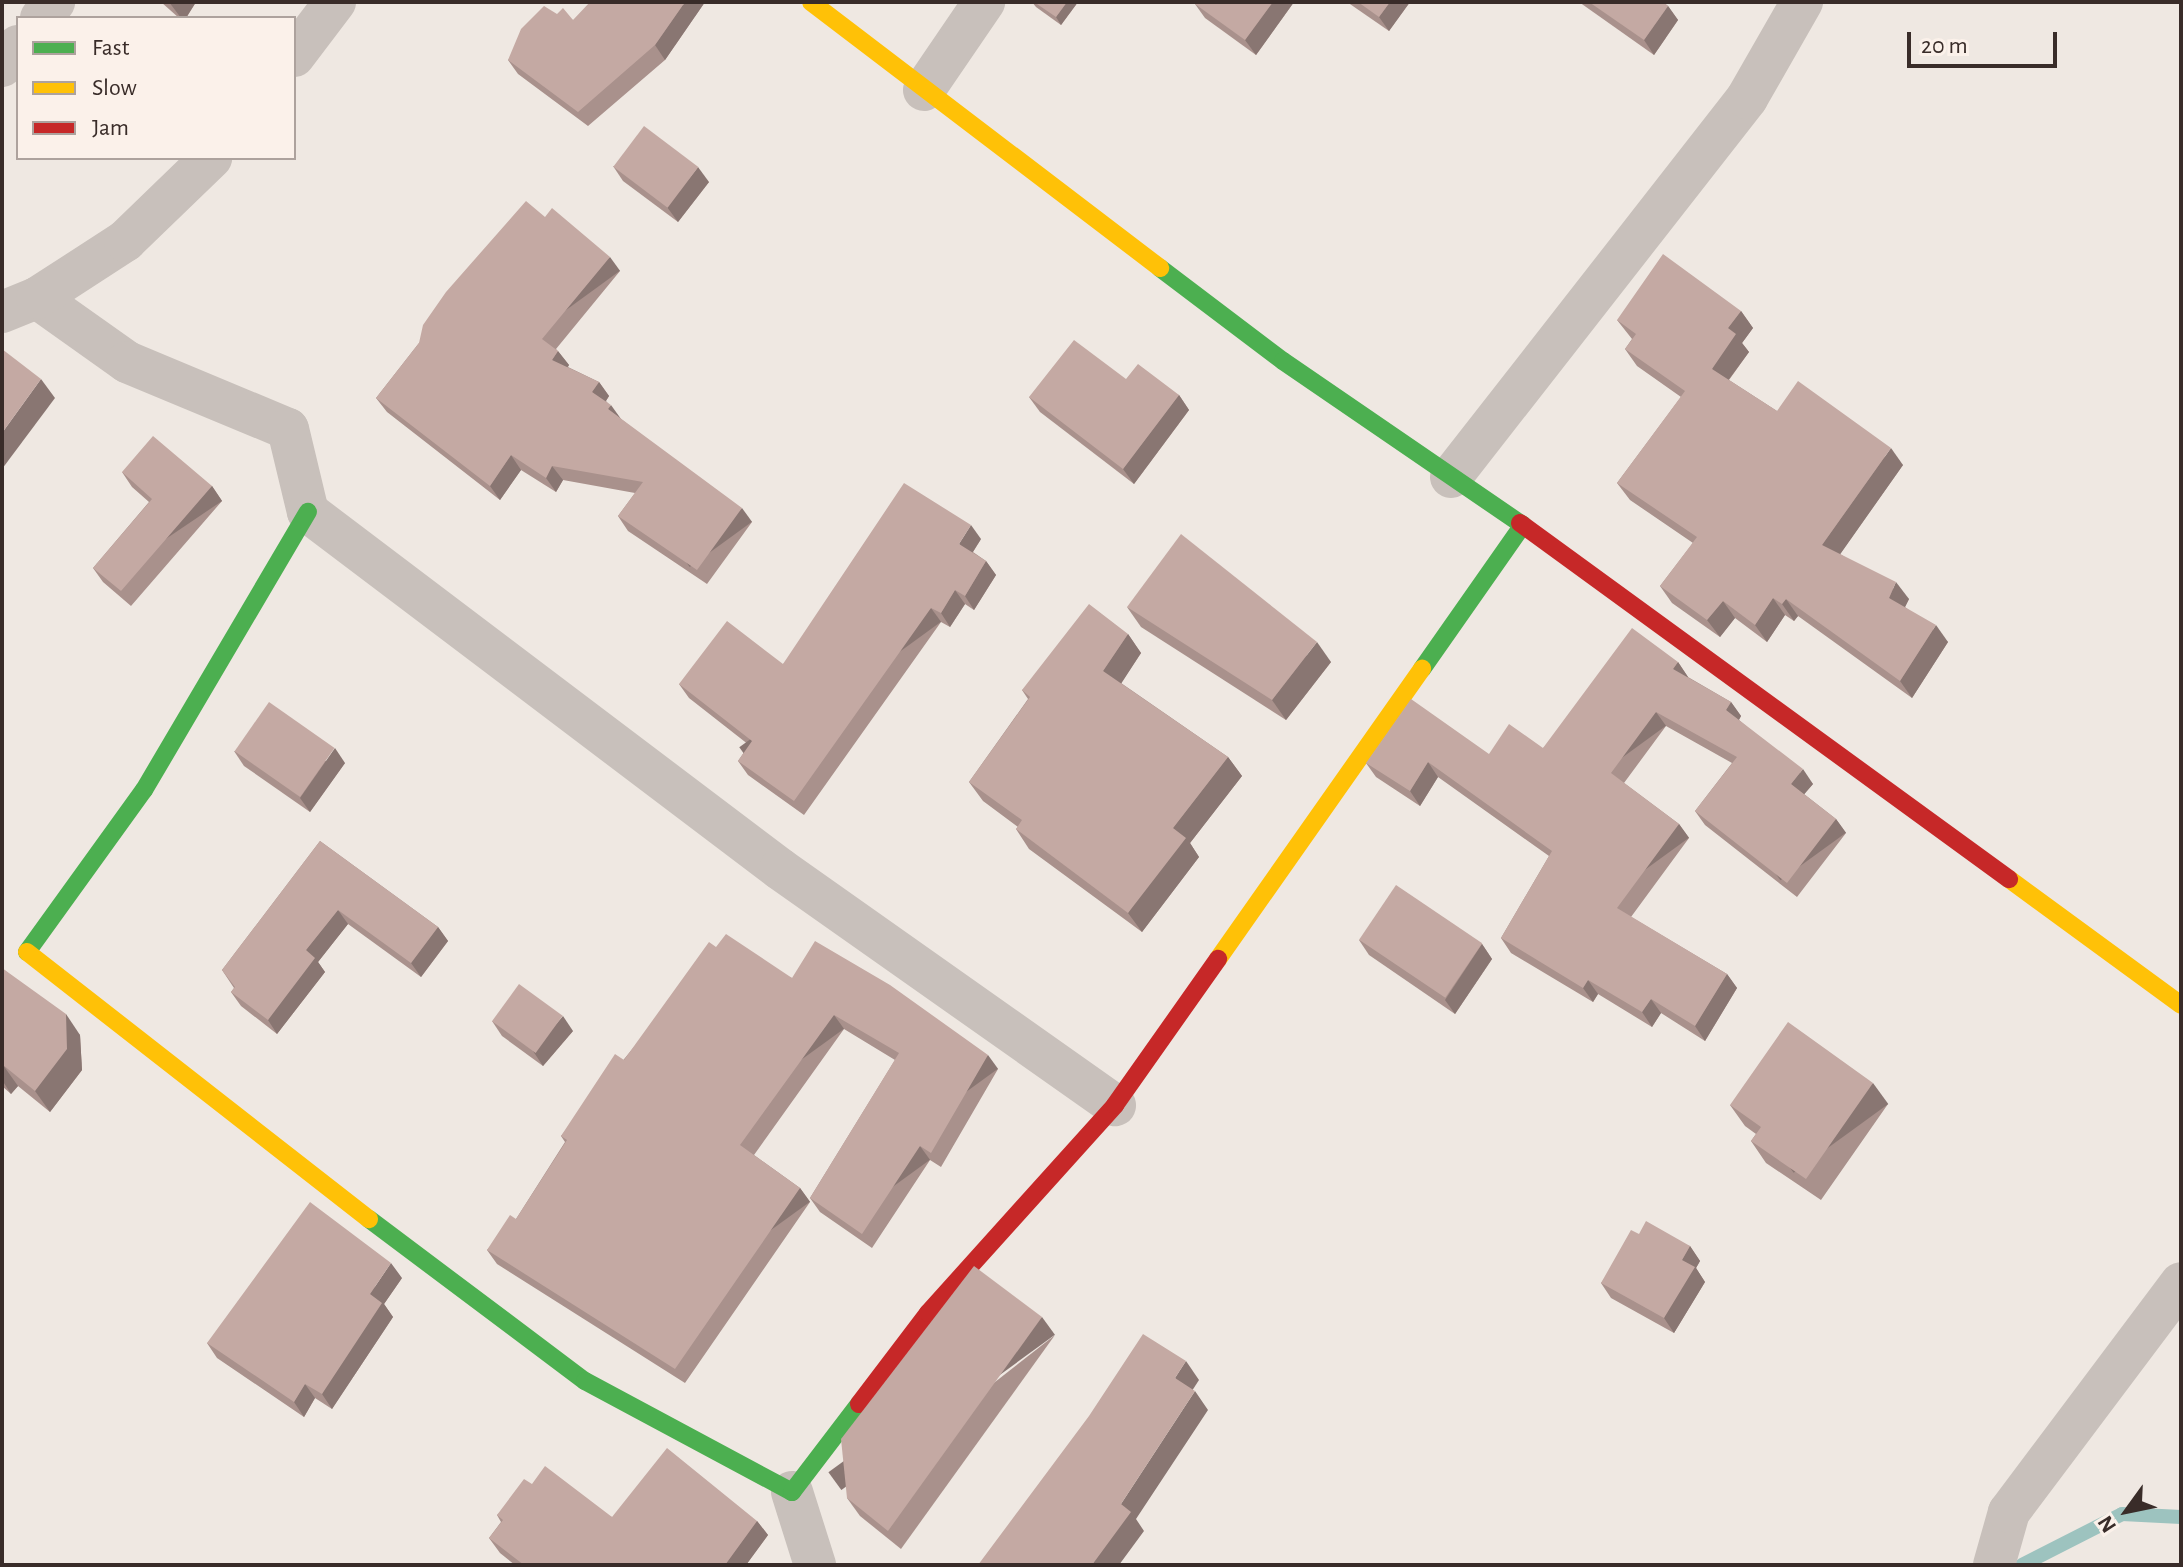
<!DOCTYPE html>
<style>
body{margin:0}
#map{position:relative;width:2183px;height:1567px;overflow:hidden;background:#efe8e2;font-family:"Alegreya Sans",sans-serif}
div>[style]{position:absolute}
.stream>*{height:14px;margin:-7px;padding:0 7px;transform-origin:7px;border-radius:7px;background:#9dc3bf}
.street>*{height:42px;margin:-21px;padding:0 21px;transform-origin:21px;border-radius:21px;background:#c8c0bb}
.fast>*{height:18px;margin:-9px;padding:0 9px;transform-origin:9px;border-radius:9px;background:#4caf50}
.slow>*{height:18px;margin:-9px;padding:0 9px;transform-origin:9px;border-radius:9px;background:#ffc107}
.jam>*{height:18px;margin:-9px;padding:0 9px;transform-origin:9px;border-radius:9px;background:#c62828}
.wall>*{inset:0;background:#a9918c}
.shaded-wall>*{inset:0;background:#897672;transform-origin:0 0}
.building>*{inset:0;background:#c4a9a3;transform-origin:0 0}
span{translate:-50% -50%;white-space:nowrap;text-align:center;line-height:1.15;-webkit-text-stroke:8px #fbf1ea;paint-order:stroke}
.frame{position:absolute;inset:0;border:4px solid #392c29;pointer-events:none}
.legend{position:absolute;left:16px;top:16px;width:280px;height:144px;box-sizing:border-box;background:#fbf1ea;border:2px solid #ada29d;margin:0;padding:10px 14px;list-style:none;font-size:24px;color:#392c29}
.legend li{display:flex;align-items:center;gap:16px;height:40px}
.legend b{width:40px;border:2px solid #ada29d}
.north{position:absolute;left:2087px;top:1471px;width:80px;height:80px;-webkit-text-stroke:6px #fbf1ea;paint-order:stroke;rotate:237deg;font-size:22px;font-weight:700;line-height:32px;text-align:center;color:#392c29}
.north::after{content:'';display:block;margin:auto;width:28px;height:36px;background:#392c29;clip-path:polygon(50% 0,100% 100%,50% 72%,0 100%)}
.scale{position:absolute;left:1907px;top:32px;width:150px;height:36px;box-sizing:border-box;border:4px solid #392c29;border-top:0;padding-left:10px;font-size:24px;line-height:28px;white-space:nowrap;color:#392c29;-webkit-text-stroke:6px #fbf1ea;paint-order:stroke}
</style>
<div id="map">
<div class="stream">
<i style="left:2022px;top:1565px;width:112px;rotate:-27deg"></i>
<i style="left:2122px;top:1514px;width:59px;rotate:2.9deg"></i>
</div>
<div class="street">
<i style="left:41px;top:18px;width:21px;rotate:-51deg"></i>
<i style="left:294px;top:56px;width:68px;rotate:-52.8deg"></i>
<i style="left:2px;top:66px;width:26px;rotate:-51deg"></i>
<i style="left:924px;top:90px;width:107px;rotate:-55.7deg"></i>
<i style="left:37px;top:298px;width:110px;rotate:35.4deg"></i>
<i style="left:127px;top:362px;width:174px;rotate:22.6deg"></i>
<i style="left:288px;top:429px;width:85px;rotate:76.5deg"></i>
<i style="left:308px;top:512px;width:592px;rotate:37.1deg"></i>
<i style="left:780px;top:869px;width:410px;rotate:35.2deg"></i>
<i style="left:2px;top:312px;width:38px;rotate:-22deg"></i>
<i style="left:37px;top:298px;width:105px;rotate:-32.9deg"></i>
<i style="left:125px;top:241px;width:120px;rotate:-44deg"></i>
<i style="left:1451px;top:477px;width:481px;rotate:-52deg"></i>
<i style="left:1747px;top:98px;width:111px;rotate:-60.2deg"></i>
<i style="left:792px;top:1492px;width:77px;rotate:72.5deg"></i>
<i style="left:1994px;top:1565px;width:55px;rotate:-74.2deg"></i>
<i style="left:2009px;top:1512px;width:286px;rotate:-53.1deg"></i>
</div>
<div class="fast">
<i style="left:1160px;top:268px;width:154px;rotate:37.1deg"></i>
<i style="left:1283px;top:361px;width:287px;rotate:34.4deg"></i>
<i style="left:1422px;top:669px;width:176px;rotate:-55deg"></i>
<i style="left:27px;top:952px;width:200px;rotate:-54.2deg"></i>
<i style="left:144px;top:790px;width:323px;rotate:-59.5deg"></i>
<i style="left:369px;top:1219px;width:270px;rotate:36.9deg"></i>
<i style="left:585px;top:1381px;width:235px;rotate:28.2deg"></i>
<i style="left:792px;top:1492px;width:111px;rotate:-52.7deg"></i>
</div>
<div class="slow">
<i style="left:811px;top:2px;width:439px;rotate:37.3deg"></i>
<i style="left:2009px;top:879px;width:213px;rotate:36.2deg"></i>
<i style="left:27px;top:952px;width:434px;rotate:38deg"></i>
<i style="left:1218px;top:959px;width:355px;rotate:-54.9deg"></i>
</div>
<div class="jam">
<i style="left:1520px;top:523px;width:605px;rotate:36.06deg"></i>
<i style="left:859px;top:1404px;width:114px;rotate:-52.8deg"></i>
<i style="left:928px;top:1313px;width:280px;rotate:-48deg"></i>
<i style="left:1115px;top:1105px;width:179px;rotate:-54.8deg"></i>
</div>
<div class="wall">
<i style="clip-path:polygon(161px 2px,196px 2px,186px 18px,179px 18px)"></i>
<i style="clip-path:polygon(705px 2px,665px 60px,588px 126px,518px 74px,508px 60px,557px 14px,573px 20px)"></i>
<i style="clip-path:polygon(1032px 2px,1078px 2px,1061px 25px,1036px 7px)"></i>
<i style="clip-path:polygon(1196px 2px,1294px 2px,1256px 55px,1205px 18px,1195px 4px)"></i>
<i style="clip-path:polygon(1347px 2px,1410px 2px,1389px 31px)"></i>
<i style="clip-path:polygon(1579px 2px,1663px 2px,1668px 6px,1678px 20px,1654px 55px)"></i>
<i style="clip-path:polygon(613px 166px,709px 182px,678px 222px,623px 181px)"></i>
<i style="clip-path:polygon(545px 217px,620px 271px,556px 349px,569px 365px,568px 367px,599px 382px,609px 396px,606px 401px,621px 419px,752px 522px,707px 584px,628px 531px,618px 516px,635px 493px,563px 480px,556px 492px,521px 470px,500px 500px,387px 412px,376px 398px,419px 343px)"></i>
<i style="clip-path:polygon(1741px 311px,1753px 328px,1742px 343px,1749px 352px,1729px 380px,1777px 411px,1903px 465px,1840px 554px,1909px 599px,1905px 607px,1948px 642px,1912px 698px,1798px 616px,1794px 621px,1785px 615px,1767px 642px,1735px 618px,1720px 637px,1672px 603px,1660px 586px,1693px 543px,1630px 500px,1617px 483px,1681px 397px,1637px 366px,1625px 349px,1632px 339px,1617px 320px)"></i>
<i style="clip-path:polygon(1126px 379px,1179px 395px,1189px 410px,1134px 484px,1040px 412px,1029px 397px)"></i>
<i style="clip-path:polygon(122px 472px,212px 486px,222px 501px,131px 606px,103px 582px,93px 568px,149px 502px,132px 487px)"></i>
<i style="clip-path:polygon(981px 539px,973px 552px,986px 561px,996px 575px,974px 610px,965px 604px,950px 627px,941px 622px,804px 815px,748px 775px,738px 761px,749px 745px,689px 698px,679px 684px,783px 664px)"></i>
<i style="clip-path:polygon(1127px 607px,1331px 662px,1286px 720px,1141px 627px)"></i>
<i style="clip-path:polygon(1128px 634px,1141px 653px,1121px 683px,1228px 757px,1242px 776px,1190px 843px,1199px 857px,1142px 932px,1029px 849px,1016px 829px,1018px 827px,983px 801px,969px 782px,1028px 699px,1022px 690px)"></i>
<i style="clip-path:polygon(1678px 662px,1688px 677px,1731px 702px,1741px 716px,1739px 720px,1813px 784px,1804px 794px,1836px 819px,1846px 833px,1797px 897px,1705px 825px,1695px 811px,1732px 763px,1666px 726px,1624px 783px,1679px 824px,1689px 838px,1631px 917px,1727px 974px,1737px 988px,1705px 1041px,1661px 1013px,1652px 1027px,1598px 994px,1593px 1002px,1511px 953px,1501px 938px,1549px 856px,1438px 777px,1420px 806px,1376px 777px,1366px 763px,1489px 754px,1543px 748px)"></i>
<i style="clip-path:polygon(234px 751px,345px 763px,310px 812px,244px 766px)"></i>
<i style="clip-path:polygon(320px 841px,438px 927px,448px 941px,421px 977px,348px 924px,318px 962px,325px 972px,277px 1034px,241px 1006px,231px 992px,234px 988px,222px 970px)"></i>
<i style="clip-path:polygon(1359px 940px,1482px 944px,1492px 959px,1455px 1014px,1369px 955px)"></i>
<i style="clip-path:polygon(716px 947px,792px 978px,998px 1069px,941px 1167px,930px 1160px,872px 1248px,820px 1212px,810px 1198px,895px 1060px,844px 1029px,754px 1155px,800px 1188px,810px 1202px,685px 1383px,497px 1264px,487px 1250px,516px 1219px,565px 1142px,561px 1136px)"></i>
<i style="clip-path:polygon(2px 968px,80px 1035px,82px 1070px,50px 1112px,18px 1086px,11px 1094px,2px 1086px)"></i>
<i style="clip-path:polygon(492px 1021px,573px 1031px,543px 1066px,502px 1036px)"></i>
<i style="clip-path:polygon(1888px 1104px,1821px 1200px,1766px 1163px,1751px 1141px,1756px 1134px,1745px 1126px,1730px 1105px)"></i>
<i style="clip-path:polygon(1639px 1234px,1690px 1246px,1700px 1261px,1696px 1268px,1705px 1282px,1674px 1333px,1611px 1298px,1601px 1283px)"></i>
<i style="clip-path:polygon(402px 1278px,384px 1304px,393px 1317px,332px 1409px,315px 1398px,304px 1417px,217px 1358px,207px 1343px)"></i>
<i style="clip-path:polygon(1055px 1335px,901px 1549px,860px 1516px,847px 1498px)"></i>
<i style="clip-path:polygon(532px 1484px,612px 1517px,757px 1521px,768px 1535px,746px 1565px,515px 1565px,500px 1553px,489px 1538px,501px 1522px,497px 1515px)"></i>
</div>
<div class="shaded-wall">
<i style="clip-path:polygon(169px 2px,196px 2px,186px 18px,181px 18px)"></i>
<i style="clip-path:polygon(685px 2px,705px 2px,665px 60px,655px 45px)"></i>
<i style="clip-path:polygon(1067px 2px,1078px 2px,1061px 25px,1056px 17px)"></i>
<i style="clip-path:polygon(1273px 2px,1294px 2px,1256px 55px,1245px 40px)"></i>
<i style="clip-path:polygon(1390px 2px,1410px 2px,1389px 31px,1379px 17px)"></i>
<i style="clip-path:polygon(1668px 6px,1678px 20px,1654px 55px,1644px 40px)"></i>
<i style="clip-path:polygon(698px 167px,709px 182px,678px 222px,667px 207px)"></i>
<i style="left:610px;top:257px;width:17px;height:107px;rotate:54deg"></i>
<i style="clip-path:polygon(1741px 311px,1753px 328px,1742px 343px,1749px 352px,1724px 386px,1712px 369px,1728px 328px)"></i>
<i style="clip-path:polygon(558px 351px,569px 365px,562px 374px,552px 360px)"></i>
<i style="clip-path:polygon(41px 379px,55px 398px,2px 469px,2px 433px)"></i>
<i style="clip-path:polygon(599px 382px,609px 396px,602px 407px,592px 392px)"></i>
<i style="clip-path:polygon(1179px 395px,1189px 410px,1134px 484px,1123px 469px)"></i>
<i style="clip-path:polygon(611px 405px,621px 419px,608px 409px)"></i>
<i style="clip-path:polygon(1891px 448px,1903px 465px,1834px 563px,1822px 545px)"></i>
<i style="clip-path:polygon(511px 455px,521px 470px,500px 500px,490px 486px)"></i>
<i style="clip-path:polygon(552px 466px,563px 480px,556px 492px,546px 478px)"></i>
<i style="left:212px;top:486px;width:18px;height:139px;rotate:56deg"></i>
<i style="left:742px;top:508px;width:17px;height:77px;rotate:54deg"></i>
<i style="clip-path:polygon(971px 525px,981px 539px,969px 558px,959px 544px)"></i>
<i style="clip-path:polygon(986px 561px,996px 575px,974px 610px,965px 596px)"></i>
<i style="clip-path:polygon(1896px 582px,1909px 599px,1901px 615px,1889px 598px)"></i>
<i style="clip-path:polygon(955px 590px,965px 604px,950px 627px,941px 613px)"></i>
<i style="clip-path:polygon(1773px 598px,1785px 615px,1767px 642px,1755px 625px)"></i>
<i style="clip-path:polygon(1786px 599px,1798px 616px,1794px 621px,1782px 604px)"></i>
<i style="clip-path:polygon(1723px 601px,1735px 618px,1720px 637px,1707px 620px)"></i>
<i style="left:931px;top:608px;width:17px;height:237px;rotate:54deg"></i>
<i style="clip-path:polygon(1936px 625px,1948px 642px,1912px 698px,1900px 681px)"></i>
<i style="clip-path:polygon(1128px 634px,1141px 653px,1117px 690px,1103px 671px)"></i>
<i style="clip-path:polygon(1317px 642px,1331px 662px,1286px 720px,1272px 700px)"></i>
<i style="clip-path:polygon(1678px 662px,1688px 677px,1683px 683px,1673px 669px)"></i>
<i style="clip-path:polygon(1731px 702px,1741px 716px,1736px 725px,1726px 710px)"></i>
<i style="left:1656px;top:712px;width:17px;height:76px;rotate:54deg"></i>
<i style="clip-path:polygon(335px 748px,345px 763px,310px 812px,300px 798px)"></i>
<i style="clip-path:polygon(1228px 757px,1242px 776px,1190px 843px,1199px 857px,1142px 932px,1128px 913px,1173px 828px)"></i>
<i style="clip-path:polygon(1428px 762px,1438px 777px,1420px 806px,1410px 791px)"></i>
<i style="clip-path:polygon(1803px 769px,1813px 784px,1801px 798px,1791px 784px)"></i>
<i style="left:1836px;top:819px;width:17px;height:81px;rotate:54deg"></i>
<i style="left:1679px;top:824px;width:17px;height:104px;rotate:54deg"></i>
<i style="clip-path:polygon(338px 910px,348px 924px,318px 962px,325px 972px,277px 1034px,268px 1020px,306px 950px)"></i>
<i style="clip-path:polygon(438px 927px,448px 941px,421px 977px,411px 963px)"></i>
<i style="clip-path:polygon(1482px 944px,1492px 959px,1455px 1014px,1445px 1000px)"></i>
<i style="clip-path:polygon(1727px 974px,1737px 988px,1705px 1041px,1695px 1026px)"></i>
<i style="clip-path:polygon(1588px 980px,1598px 994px,1593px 1002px,1583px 988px)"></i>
<i style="clip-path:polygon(1651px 999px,1661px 1013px,1652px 1027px,1642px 1012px)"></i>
<i style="clip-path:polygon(66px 1014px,80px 1035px,82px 1070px,50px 1112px,35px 1091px)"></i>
<i style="left:834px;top:1015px;width:17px;height:160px;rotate:54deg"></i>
<i style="clip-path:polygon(563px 1016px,573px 1031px,543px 1066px,533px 1051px)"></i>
<i style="left:988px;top:1055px;width:17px;height:113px;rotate:54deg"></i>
<i style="clip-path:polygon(3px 1065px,18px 1086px,11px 1094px,2px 1080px,2px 1066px)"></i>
<i style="left:1873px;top:1083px;width:26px;height:117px;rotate:54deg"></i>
<i style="left:920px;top:1146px;width:17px;height:105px;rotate:54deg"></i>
<i style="left:800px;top:1188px;width:17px;height:220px;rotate:54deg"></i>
<i style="clip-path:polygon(1690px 1246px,1700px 1261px,1696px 1268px,1705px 1282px,1674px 1333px,1664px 1318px,1682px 1260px)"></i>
<i style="clip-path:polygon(391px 1263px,402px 1278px,384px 1304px,393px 1317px,332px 1409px,322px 1394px,370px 1294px)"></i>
<i style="left:1042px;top:1317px;width:22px;height:264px;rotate:54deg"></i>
<i style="clip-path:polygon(1186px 1361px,1199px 1380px,1188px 1397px,1175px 1378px)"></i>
<i style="clip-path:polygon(305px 1384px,315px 1398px,304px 1417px,294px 1402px)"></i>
<i style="clip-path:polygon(1195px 1391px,1208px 1410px,1136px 1519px,1144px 1531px,1119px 1565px,1092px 1565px,1121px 1504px)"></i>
<i style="clip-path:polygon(757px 1521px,768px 1535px,746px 1565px,725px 1565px)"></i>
</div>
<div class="building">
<i style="clip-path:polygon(590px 2px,685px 2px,655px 45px,578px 112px,508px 60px,521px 29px,544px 6px,557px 14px,563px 8px,573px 20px)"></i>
<i style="clip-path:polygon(1034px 2px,1067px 2px,1056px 17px)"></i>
<i style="clip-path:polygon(1196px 2px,1273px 2px,1245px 40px,1195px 4px)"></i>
<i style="clip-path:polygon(1358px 2px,1390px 2px,1379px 17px)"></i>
<i style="clip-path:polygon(1589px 2px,1663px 2px,1668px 6px,1644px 40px)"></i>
<i style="left:644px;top:126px;width:68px;height:51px;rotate:37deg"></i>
<i style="clip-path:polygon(526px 201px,545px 217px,552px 208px,610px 257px,542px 339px,558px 351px,552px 360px,599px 382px,592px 392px,611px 405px,608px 409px,742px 508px,697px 570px,618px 516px,643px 482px,552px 466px,546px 478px,511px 455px,490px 486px,376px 398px,419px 343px,423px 325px,446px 292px)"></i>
<i style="clip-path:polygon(1663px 254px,1741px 311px,1728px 328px,1736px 334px,1712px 369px,1777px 411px,1798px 381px,1891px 448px,1822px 545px,1896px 582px,1889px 598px,1936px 625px,1900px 681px,1786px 599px,1782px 604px,1773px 598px,1755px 625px,1723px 601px,1707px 620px,1660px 586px,1697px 537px,1617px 483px,1685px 391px,1625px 349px,1636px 334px,1617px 320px)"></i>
<i style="clip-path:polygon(1074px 340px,1126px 379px,1138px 364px,1179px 395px,1123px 469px,1029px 397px)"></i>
<i style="clip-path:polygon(2px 349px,41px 379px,2px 433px)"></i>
<i style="clip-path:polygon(153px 436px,212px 486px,121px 591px,93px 568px,152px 499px,122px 472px)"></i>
<i style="clip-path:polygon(904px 483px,971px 525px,959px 544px,986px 561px,965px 596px,955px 590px,941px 613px,931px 608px,794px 801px,738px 761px,752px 741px,679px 684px,727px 621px,783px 664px)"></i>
<i style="clip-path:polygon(1181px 534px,1317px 642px,1272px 700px,1127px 607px)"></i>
<i style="clip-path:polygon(1089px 604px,1128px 634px,1103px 671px,1228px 757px,1173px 828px,1186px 838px,1128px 913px,1016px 829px,1022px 820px,969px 782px,1030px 697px,1022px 690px)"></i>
<i style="clip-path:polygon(1632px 628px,1678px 662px,1673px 669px,1731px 702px,1726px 710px,1803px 769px,1791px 784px,1836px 819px,1787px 883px,1695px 811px,1737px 757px,1656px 712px,1611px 773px,1679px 824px,1617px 908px,1727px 974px,1695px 1026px,1651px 999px,1642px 1012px,1588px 980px,1583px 988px,1501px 938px,1552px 851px,1428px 762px,1410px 791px,1366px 763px,1411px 699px,1489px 754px,1509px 724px,1543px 748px)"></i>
<i style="left:269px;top:702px;width:80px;height:60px;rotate:35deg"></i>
<i style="clip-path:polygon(320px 841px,438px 927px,411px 963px,338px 910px,306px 950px,315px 958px,268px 1020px,231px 992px,235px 987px,222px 970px)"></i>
<i style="left:1396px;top:885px;width:104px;height:66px;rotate:34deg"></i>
<i style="clip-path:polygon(726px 934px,792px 978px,815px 941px,890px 985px,988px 1055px,931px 1153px,920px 1146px,862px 1234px,810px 1198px,899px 1053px,834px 1015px,740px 1145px,800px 1188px,675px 1369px,487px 1250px,510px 1215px,516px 1219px,567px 1140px,561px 1136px,615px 1054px,624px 1060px,709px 942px,716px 947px)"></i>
<i style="clip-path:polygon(2px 968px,66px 1014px,67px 1049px,35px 1091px,3px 1065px,2px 1066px)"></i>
<i style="left:519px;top:984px;width:54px;height:46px;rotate:36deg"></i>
<i style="clip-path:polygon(1788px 1022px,1873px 1083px,1806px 1179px,1751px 1141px,1761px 1127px,1730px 1105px)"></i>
<i style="clip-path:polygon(310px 1202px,391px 1263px,370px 1294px,382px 1303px,322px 1394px,305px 1384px,294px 1402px,207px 1343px)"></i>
<i style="clip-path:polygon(1646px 1221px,1690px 1246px,1682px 1260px,1695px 1267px,1664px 1318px,1601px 1283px,1631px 1230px,1639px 1234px)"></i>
<i style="clip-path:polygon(974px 1266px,1042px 1317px,888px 1531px,847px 1498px,841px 1439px)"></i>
<i style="clip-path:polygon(1143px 1334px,1186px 1361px,1175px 1378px,1195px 1391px,1121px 1504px,1131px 1512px,1092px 1565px,978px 1565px,1089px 1416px)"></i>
<i style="clip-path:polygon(667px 1448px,757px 1521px,725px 1565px,524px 1565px,489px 1538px,503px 1520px,497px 1515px,524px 1479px,532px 1484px,545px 1466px,612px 1517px)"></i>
</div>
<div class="frame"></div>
<ul class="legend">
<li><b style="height:10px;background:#4caf50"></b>Fast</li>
<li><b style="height:10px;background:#ffc107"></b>Slow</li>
<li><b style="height:10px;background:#c62828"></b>Jam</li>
</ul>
<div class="north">N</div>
<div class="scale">20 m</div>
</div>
